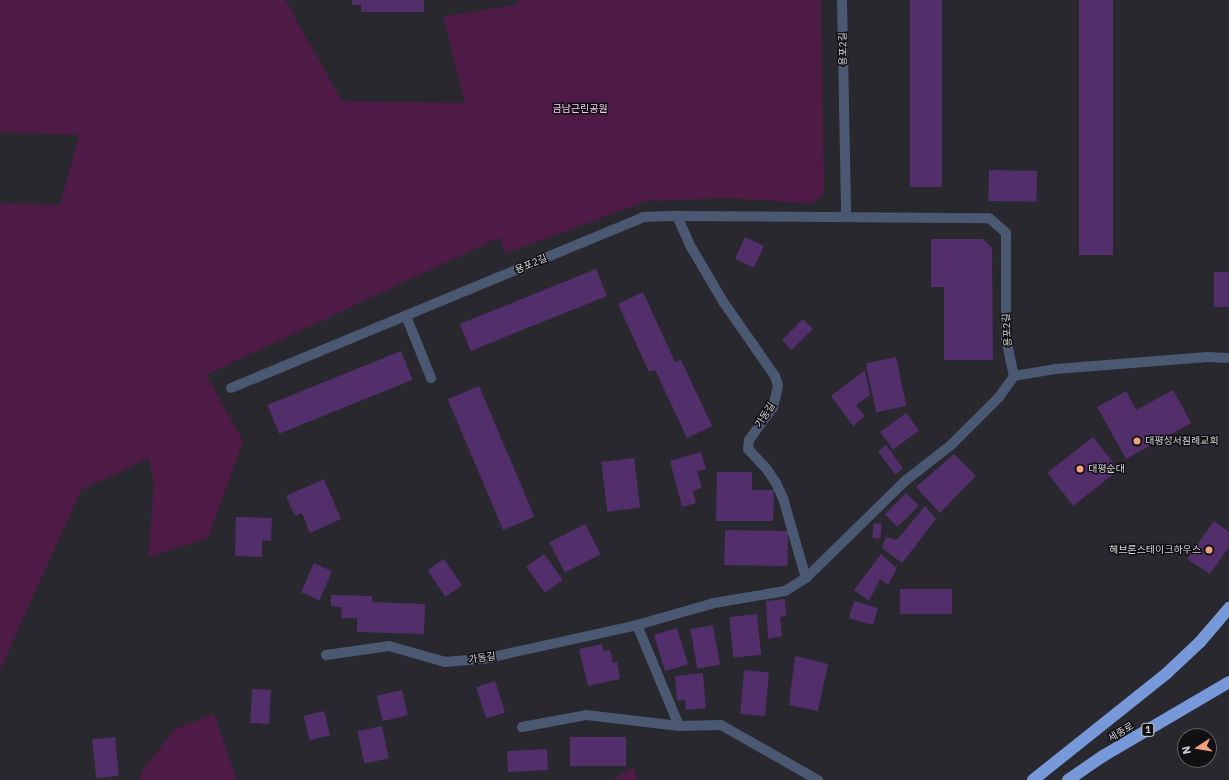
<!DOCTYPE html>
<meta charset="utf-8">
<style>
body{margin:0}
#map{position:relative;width:1229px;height:780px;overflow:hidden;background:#28282e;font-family:"IBM Plex Sans","Noto Sans KR",sans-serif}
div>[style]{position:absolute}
.green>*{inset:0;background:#4e1b47}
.building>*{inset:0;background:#522f6a;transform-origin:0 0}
.minor>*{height:10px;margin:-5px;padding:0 5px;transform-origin:5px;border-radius:5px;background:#4a5872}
.highway>*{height:12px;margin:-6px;padding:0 6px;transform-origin:6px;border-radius:6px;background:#7799d9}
.dots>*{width:11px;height:11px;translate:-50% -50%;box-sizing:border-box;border:2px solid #111114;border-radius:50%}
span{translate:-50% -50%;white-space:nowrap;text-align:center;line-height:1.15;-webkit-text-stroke:3px #111114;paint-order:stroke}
.shield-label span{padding:1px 3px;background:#111114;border:1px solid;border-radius:3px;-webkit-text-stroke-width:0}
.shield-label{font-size:9px;color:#d3d3d7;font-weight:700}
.street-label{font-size:10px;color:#d3d3d7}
.park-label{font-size:10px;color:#fbc7f1}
.poi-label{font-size:10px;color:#d3d3d7}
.left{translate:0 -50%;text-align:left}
.right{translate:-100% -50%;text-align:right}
.north{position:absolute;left:1177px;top:728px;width:40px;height:40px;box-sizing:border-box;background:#111114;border:1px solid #5f5f62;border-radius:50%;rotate:258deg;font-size:11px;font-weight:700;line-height:16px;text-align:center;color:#d3d3d7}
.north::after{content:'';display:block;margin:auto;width:14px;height:18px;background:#f2a07f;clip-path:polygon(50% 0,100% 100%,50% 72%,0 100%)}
</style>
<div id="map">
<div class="green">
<i style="clip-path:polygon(0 0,285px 0,342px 101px,465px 103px,443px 17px,518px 4px,518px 0,821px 0,824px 193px,812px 204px,731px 198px,646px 201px,505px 254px,500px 237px,206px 375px,243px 441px,208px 538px,148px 557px,154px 483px,149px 458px,81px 490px,0 670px,0 203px,60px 205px,79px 135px,0 132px)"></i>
<i style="clip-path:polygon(214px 714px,237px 780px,140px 780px,142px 771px,175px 729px)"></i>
<i style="clip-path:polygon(633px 767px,638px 780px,612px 780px)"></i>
</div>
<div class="building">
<i style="clip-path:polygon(352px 0,424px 0,424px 12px,361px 12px,361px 5px,352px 5px)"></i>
<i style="left:910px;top:0;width:32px;height:187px"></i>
<i style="left:1079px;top:0;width:34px;height:255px"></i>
<i style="left:989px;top:170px;width:48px;height:31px;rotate:1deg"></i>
<i style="left:745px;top:237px;width:21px;height:24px;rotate:25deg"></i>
<i style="clip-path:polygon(931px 239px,983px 239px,992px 248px,993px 360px,944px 360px,944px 287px,931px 287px)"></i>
<i style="left:596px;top:269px;width:29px;height:147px;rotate:68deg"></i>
<i style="left:1214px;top:272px;width:15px;height:35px"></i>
<i style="clip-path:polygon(643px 292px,675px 362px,681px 360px,712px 426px,687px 438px,655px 370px,649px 372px,618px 304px)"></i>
<i style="left:803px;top:319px;width:14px;height:30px;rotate:45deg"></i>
<i style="left:401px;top:351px;width:31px;height:144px;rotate:68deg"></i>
<i style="left:896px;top:357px;width:50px;height:31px;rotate:78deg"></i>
<i style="clip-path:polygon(865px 370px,870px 395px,856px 405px,865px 416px,853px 426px,831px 396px)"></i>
<i style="left:479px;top:386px;width:142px;height:34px;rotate:67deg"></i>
<i style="clip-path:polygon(1173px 390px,1191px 423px,1126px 459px,1097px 407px,1126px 391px,1136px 410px)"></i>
<i style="left:906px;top:413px;width:22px;height:32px;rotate:54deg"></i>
<i style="left:1093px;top:437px;width:42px;height:58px;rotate:52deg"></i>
<i style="left:886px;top:445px;width:29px;height:10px;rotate:54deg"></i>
<i style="clip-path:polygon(701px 452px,706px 469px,697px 471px,702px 487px,693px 492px,696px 503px,682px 507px,670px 461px)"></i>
<i style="clip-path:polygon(954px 454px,976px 476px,940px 513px,916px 487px)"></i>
<i style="left:634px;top:458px;width:50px;height:33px;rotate:83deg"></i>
<i style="clip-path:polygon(717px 472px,752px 472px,752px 490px,774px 490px,773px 521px,716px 521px)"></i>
<i style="clip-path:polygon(324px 479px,341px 519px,310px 533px,302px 513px,295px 516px,286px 496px)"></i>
<i style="left:906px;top:493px;width:18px;height:30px;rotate:45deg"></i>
<i style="clip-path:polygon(925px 506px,936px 519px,902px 563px,882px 548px,886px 537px,897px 540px)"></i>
<i style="clip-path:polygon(236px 517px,272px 518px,271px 541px,262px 540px,262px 557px,235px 556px)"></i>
<i style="clip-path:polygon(1214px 521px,1229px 532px,1229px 547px,1210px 574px,1187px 559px)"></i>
<i style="left:874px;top:523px;width:8px;height:15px;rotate:7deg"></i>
<i style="left:585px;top:524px;width:34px;height:40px;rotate:63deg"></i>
<i style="left:725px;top:530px;width:63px;height:35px;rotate:1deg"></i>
<i style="left:544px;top:554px;width:32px;height:22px;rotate:54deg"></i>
<i style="clip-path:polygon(881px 554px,897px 568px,888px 585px,880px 579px,869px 601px,854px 590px)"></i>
<i style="left:444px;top:559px;width:32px;height:20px;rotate:56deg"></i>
<i style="left:314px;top:563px;width:20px;height:32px;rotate:24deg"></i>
<i style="left:900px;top:589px;width:52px;height:25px"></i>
<i style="clip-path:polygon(331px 595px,372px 596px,372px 602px,425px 604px,424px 634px,357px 632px,357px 618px,341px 618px,342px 607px,331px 606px)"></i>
<i style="clip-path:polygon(785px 599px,786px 616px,780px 617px,782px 636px,768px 639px,766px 601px)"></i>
<i style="left:854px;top:601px;width:25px;height:18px;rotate:16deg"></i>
<i style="left:757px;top:614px;width:41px;height:28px;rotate:84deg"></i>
<i style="left:713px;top:625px;width:40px;height:23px;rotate:80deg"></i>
<i style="left:677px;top:628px;width:38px;height:24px;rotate:73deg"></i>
<i style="clip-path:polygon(602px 644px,603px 651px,610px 650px,613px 663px,617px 662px,620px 679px,588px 686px,579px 649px)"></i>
<i style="clip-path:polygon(795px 656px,828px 664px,818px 711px,789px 705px)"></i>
<i style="left:744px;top:670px;width:25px;height:44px;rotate:5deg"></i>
<i style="clip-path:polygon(703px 673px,706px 708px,686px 710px,685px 700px,677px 701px,675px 676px)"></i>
<i style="left:495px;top:681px;width:33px;height:20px;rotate:72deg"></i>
<i style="left:252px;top:689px;width:19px;height:34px;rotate:3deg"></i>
<i style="left:402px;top:690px;width:26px;height:26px;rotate:77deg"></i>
<i style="left:324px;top:711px;width:25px;height:21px;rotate:76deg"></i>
<i style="left:382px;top:726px;width:33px;height:25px;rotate:78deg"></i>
<i style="left:115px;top:737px;width:39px;height:23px;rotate:84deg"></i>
<i style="left:626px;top:737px;width:29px;height:56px;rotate:90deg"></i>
<i style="left:547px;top:749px;width:21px;height:40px;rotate:87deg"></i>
</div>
<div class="minor">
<i style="left:842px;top:0;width:217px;rotate:88.9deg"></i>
<i style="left:677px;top:216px;width:34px;rotate:66deg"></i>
<i style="left:691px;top:247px;width:65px;rotate:59.5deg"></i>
<i style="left:724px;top:303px;width:89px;rotate:55.1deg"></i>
<i style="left:775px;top:376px;width:10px;rotate:73deg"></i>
<i style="left:778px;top:386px;width:22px;rotate:103deg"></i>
<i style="left:773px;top:407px;width:41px;rotate:126deg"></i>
<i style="left:749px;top:440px;width:9px;rotate:96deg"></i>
<i style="left:748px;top:449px;width:26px;rotate:47deg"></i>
<i style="left:766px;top:468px;width:18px;rotate:56deg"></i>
<i style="left:776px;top:483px;width:17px;rotate:65deg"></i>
<i style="left:783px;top:498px;width:83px;rotate:74deg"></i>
<i style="left:406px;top:316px;width:67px;rotate:68deg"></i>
<i style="left:1014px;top:376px;width:43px;rotate:-9.5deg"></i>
<i style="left:1056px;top:369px;width:152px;rotate:-4.5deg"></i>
<i style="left:1208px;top:357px;width:21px;rotate:3deg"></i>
<i style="left:231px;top:388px;width:446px;rotate:-22.5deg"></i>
<i style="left:643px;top:217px;width:34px;rotate:-2deg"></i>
<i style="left:677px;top:216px;width:312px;rotate:0.4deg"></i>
<i style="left:989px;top:218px;width:23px;rotate:41deg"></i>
<i style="left:1006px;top:233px;width:106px;rotate:90deg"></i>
<i style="left:1006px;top:339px;width:38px;rotate:78deg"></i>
<i style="left:637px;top:625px;width:109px;rotate:67.4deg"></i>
<i style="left:326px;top:655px;width:64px;rotate:-8.1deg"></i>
<i style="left:389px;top:646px;width:58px;rotate:15.9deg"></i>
<i style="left:445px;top:662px;width:38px;rotate:-5deg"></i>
<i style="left:483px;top:659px;width:158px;rotate:-12.4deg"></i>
<i style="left:637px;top:625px;width:80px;rotate:-15.9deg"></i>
<i style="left:714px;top:603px;width:72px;rotate:-9.6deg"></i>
<i style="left:785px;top:591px;width:25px;rotate:-32deg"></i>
<i style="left:806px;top:578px;width:139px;rotate:-44.4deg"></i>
<i style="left:905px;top:481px;width:58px;rotate:-38deg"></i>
<i style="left:951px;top:445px;width:68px;rotate:-45deg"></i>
<i style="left:999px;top:397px;width:26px;rotate:-54deg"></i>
<i style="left:522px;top:727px;width:65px;rotate:-10.6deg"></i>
<i style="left:586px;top:715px;width:94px;rotate:6.7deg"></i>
<i style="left:679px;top:726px;width:42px;rotate:-1.4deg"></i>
<i style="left:721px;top:725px;width:112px;rotate:29.6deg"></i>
</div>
<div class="highway">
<i style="left:1033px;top:780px;width:171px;rotate:-38.6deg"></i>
<i style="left:1167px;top:673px;width:45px;rotate:-43.2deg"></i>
<i style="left:1200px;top:642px;width:45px;rotate:-49.5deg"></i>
<i style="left:1068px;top:780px;width:42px;rotate:-34.4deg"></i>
<i style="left:1103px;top:756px;width:146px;rotate:-30.4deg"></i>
</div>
<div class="dots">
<i style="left:1137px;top:441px;background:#f2a07f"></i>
<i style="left:1080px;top:469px;background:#f2a07f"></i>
<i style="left:1209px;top:550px;background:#f2a07f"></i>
</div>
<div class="shield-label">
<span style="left:1148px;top:730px">1</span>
</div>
<div class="street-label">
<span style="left:843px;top:49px;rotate:-91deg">용포2길</span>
<span style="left:531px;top:264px;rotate:-23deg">용포2길</span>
<span style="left:1007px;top:330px;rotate:-94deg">용포2길</span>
<span style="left:765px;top:415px;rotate:-57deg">가동길</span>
<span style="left:482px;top:658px;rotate:-8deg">가동길</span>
<span style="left:1121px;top:732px;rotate:-31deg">세종로</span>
</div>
<div class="park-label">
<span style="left:580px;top:109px">금남근린공원</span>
</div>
<div class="poi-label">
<span class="left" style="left:1145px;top:441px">대평성서침례교회</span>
<span class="left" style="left:1088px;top:469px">대평순대</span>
<span class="right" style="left:1201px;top:550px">헤브론스테이크하우스</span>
</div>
<div class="north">N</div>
</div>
